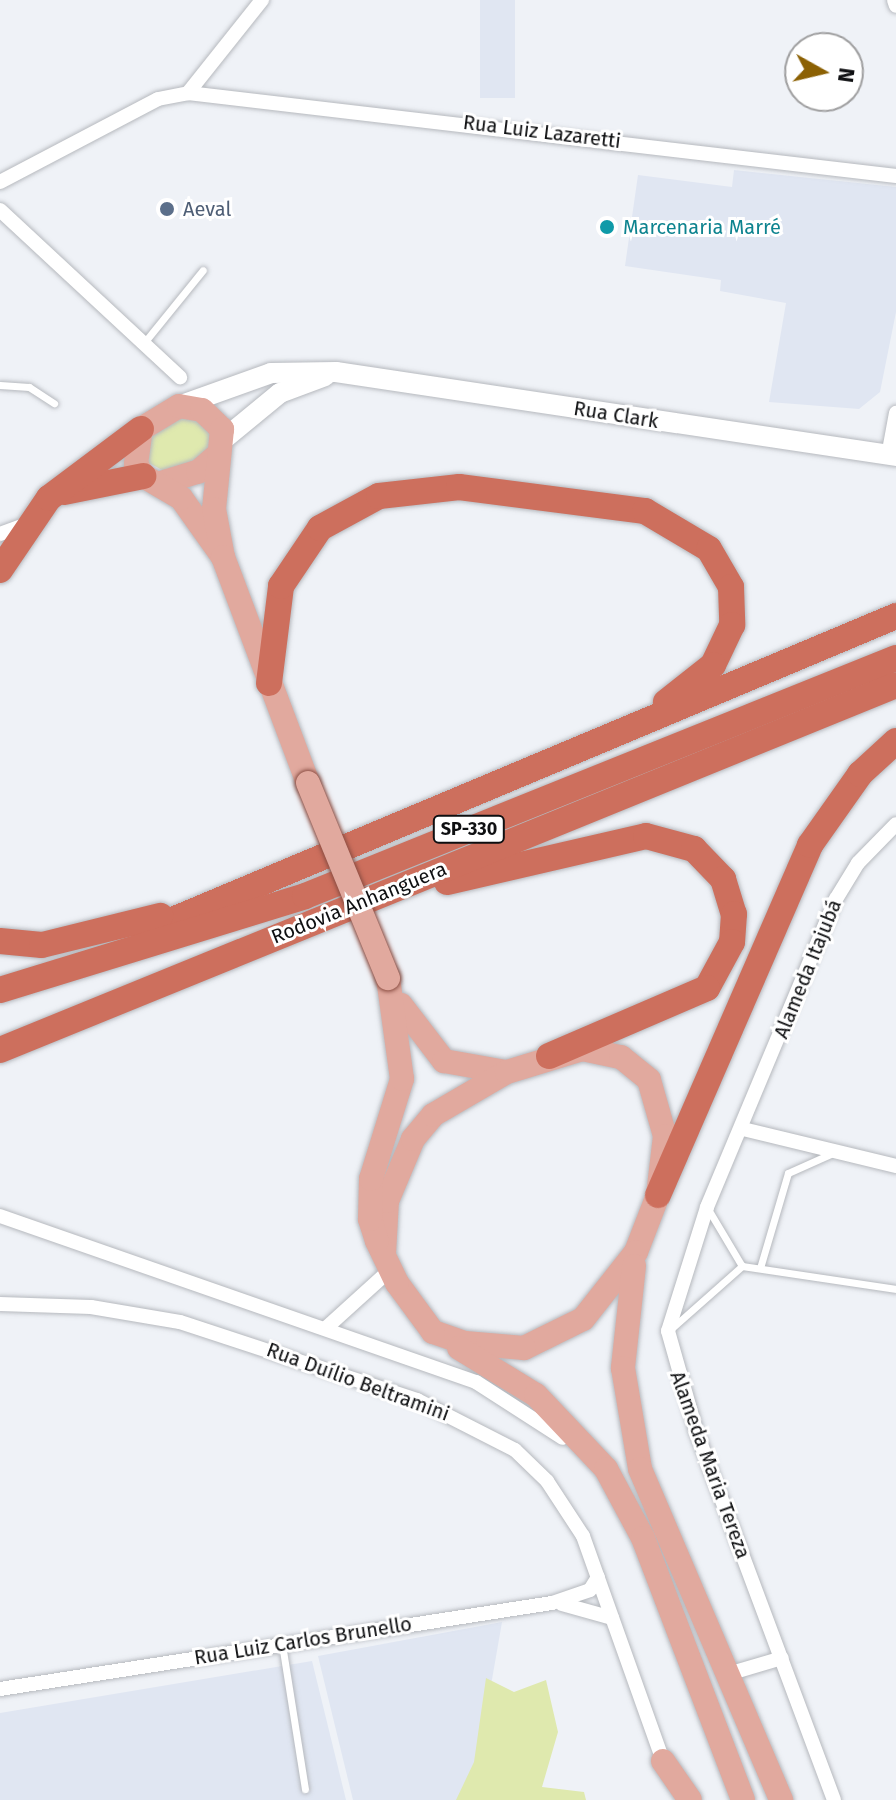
<!DOCTYPE html>
<meta charset="utf-8">
<style>
body{margin:0}
#map{position:relative;width:896px;height:1800px;overflow:hidden;background:#eff2f7;font-family:"Fira Sans",sans-serif}
div>[style]{position:absolute}
.built>*{inset:0;background:#e0e6f2;transform-origin:0 0}
.green>*{inset:0;background:#dfe9ae}
.roads{filter:drop-shadow(0 0 2px #b6b9be) drop-shadow(0 0 2px #b6b9be)}
.lane>*{height:7px;margin:-3.5px;padding:0 3.5px;transform-origin:3.5px;border-radius:3.5px;background:#fff}
.street>*{height:14px;margin:-7px;padding:0 7px;transform-origin:7px;border-radius:7px;background:#fff}
.secondary>*{height:20px;margin:-10px;padding:0 10px;transform-origin:10px;border-radius:10px;background:#fff}
.primary>*{height:24px;margin:-12px;padding:0 12px;transform-origin:12px;border-radius:12px;background:#e1a99e}
.highway>*{height:26px;margin:-13px;padding:0 13px;transform-origin:13px;border-radius:13px;background:#cd6f5d}
.bridges{filter:drop-shadow(0 0 2px #8a4d42) drop-shadow(0 0 2px #8a4d42)}
.primary-bridge>*{height:24px;margin:-12px;padding:0 12px;transform-origin:12px;border-radius:12px;background:#e1a99e}
.dots>*{width:22px;height:22px;translate:-50% -50%;box-sizing:border-box;border:4px solid #fff;border-radius:50%}
span{translate:-50% -50%;white-space:nowrap;text-align:center;line-height:1.15;-webkit-text-stroke:6px #fff;paint-order:stroke}
.shield-label span{padding:2px 6px;background:#fff;border:2px solid;border-radius:6px;-webkit-text-stroke-width:0}
.shield-label{font-size:18px;color:#0e0f11;font-weight:700}
.street-label{font-size:20px;color:#0e0f11}
.service-label{font-size:20px;color:#4e5e75}
.left{translate:0 -50%;text-align:left}
.culture-label{font-size:20px;color:#0d838f}
.north{position:absolute;left:784px;top:32px;width:80px;height:80px;box-sizing:border-box;background:#fff;border:2px solid #9f9fa0;border-radius:50%;rotate:98deg;font-size:22px;font-weight:700;line-height:32px;text-align:center;color:#0e0f11}
.north::after{content:'';display:block;margin:auto;width:28px;height:36px;background:#8c6104;clip-path:polygon(50% 0,100% 100%,50% 72%,0 100%)}
</style>
<div id="map">
<div class="built">
<i style="left:480px;top:0;width:35px;height:98px"></i>
<i style="clip-path:polygon(734px 170px,896px 187px,896px 312px,880px 392px,859px 409px,769px 402px,786px 303px,720px 291px,721px 280px,625px 266px,638px 175px,732px 187px)"></i>
<i style="clip-path:polygon(502px 1622px,471px 1800px,353px 1800px,318px 1656px)"></i>
<i style="clip-path:polygon(312px 1661px,346px 1800px,0 1800px,0 1713px)"></i>
</div>
<div class="green">
<i style="clip-path:polygon(195px 416px,211px 430px,207px 452px,195px 464px,164px 471px,149px 463px,146px 443px,168px 417px)"></i>
<i style="clip-path:polygon(486px 1678px,514px 1692px,546px 1680px,558px 1732px,542px 1787px,584px 1792px,586px 1800px,456px 1800px,474px 1762px)"></i>
</div>
<div class="roads">
<div class="lane">
<i style="left:143px;top:344px;width:95px;rotate:-51deg"></i>
<i style="left:0;top:385px;width:29px;rotate:4deg"></i>
<i style="left:29px;top:387px;width:30px;rotate:33deg"></i>
<i style="left:708px;top:1209px;width:66px;rotate:59.2deg"></i>
<i style="left:760px;top:1268px;width:99px;rotate:-73.6deg"></i>
<i style="left:788px;top:1173px;width:49px;rotate:-24deg"></i>
<i style="left:672px;top:1328px;width:94px;rotate:-41.5deg"></i>
<i style="left:742px;top:1266px;width:156px;rotate:8.5deg"></i>
<i style="left:282px;top:1644px;width:147px;rotate:81deg"></i>
</div>
<div class="street">
<i style="left:894px;top:0;width:6px;rotate:72deg"></i>
<i style="left:188px;top:93px;width:713px;rotate:6.69deg"></i>
<i style="left:0;top:182px;width:178px;rotate:-27.7deg"></i>
<i style="left:158px;top:99px;width:31px;rotate:-11deg"></i>
<i style="left:188px;top:93px;width:119px;rotate:-51.5deg"></i>
<i style="left:0;top:210px;width:246px;rotate:42.9deg"></i>
<i style="left:888px;top:456px;width:44px;rotate:-79.5deg"></i>
<i style="left:0;top:534px;width:29px;rotate:-20deg"></i>
<i style="left:743px;top:1129px;width:157px;rotate:13.6deg"></i>
<i style="left:0;top:1216px;width:504px;rotate:19.23deg"></i>
<i style="left:476px;top:1382px;width:103px;rotate:32.8deg"></i>
<i style="left:0;top:1304px;width:91px;rotate:1.9deg"></i>
<i style="left:91px;top:1307px;width:90px;rotate:9.6deg"></i>
<i style="left:180px;top:1322px;width:250px;rotate:18.2deg"></i>
<i style="left:417px;top:1400px;width:110px;rotate:27deg"></i>
<i style="left:515px;top:1450px;width:45px;rotate:44.1deg"></i>
<i style="left:547px;top:1481px;width:66px;rotate:56.8deg"></i>
<i style="left:583px;top:1536px;width:244px;rotate:70.4deg"></i>
<i style="left:326px;top:1328px;width:86px;rotate:-42.2deg"></i>
<i style="left:562px;top:1604px;width:52px;rotate:15.6deg"></i>
<i style="left:728px;top:1674px;width:56px;rotate:-16.5deg"></i>
<i style="left:0;top:1689px;width:559px;rotate:-8.86deg"></i>
<i style="left:552px;top:1603px;width:40px;rotate:-18.9deg"></i>
<i style="left:590px;top:1590px;width:15px;rotate:-58deg"></i>
<i style="left:834px;top:1800px;width:395px;rotate:-110.5deg"></i>
<i style="left:696px;top:1430px;width:103px;rotate:-105.8deg"></i>
<i style="left:668px;top:1331px;width:130px;rotate:-72.5deg"></i>
<i style="left:707px;top:1207px;width:334px;rotate:-67.3deg"></i>
<i style="left:836px;top:899px;width:42px;rotate:-58.6deg"></i>
<i style="left:858px;top:863px;width:54px;rotate:-45.7deg"></i>
</div>
<div class="secondary">
<i style="left:179px;top:406px;width:98px;rotate:-19.7deg"></i>
<i style="left:271px;top:373px;width:65px;rotate:-0.9deg"></i>
<i style="left:336px;top:372px;width:566px;rotate:8.53deg"></i>
<i style="left:224px;top:439px;width:72px;rotate:-39.4deg"></i>
<i style="left:280px;top:393px;width:48px;rotate:-20.7deg"></i>
</div>
<div class="primary">
<i style="left:161px;top:483px;width:39px;rotate:-17deg"></i>
<i style="left:198px;top:472px;width:28px;rotate:-41deg"></i>
<i style="left:223px;top:557px;width:72px;rotate:-125.4deg"></i>
<i style="left:181px;top:498px;width:44px;rotate:-149.9deg"></i>
<i style="left:143px;top:476px;width:14px;rotate:-120deg"></i>
<i style="left:136px;top:464px;width:35px;rotate:-82deg"></i>
<i style="left:141px;top:429px;width:44px;rotate:-31.2deg"></i>
<i style="left:179px;top:406px;width:23px;rotate:10deg"></i>
<i style="left:202px;top:410px;width:28px;rotate:44deg"></i>
<i style="left:222px;top:429px;width:80px;rotate:95.7deg"></i>
<i style="left:214px;top:509px;width:49px;rotate:79.4deg"></i>
<i style="left:223px;top:557px;width:241px;rotate:69.4deg"></i>
<i style="left:401px;top:1005px;width:71px;rotate:52.5deg"></i>
<i style="left:444px;top:1061px;width:63px;rotate:10.1deg"></i>
<i style="left:384px;top:1254px;width:53px;rotate:-86.8deg"></i>
<i style="left:387px;top:1201px;width:67px;rotate:-67.2deg"></i>
<i style="left:413px;top:1139px;width:31px;rotate:-50deg"></i>
<i style="left:433px;top:1115px;width:86px;rotate:-30.2deg"></i>
<i style="left:507px;top:1072px;width:78px;rotate:-17deg"></i>
<i style="left:582px;top:1049px;width:40px;rotate:12deg"></i>
<i style="left:621px;top:1057px;width:36px;rotate:39deg"></i>
<i style="left:649px;top:1080px;width:58px;rotate:74.1deg"></i>
<i style="left:665px;top:1136px;width:59px;rotate:96.8deg"></i>
<i style="left:658px;top:1195px;width:61px;rotate:111.1deg"></i>
<i style="left:636px;top:1252px;width:85px;rotate:128.3deg"></i>
<i style="left:583px;top:1319px;width:66px;rotate:153.8deg"></i>
<i style="left:524px;top:1348px;width:59px;rotate:-175.2deg"></i>
<i style="left:465px;top:1343px;width:34px;rotate:-161deg"></i>
<i style="left:433px;top:1332px;width:61px;rotate:-126.3deg"></i>
<i style="left:397px;top:1283px;width:47px;rotate:-115.5deg"></i>
<i style="left:377px;top:1241px;width:23px;rotate:-108deg"></i>
<i style="left:370px;top:1219px;width:40px;rotate:-88.6deg"></i>
<i style="left:371px;top:1179px;width:105px;rotate:-72.8deg"></i>
<i style="left:402px;top:1079px;width:102px;rotate:-97.9deg"></i>
<i style="left:634px;top:1266px;width:103px;rotate:96.2deg"></i>
<i style="left:623px;top:1368px;width:102px;rotate:80.4deg"></i>
<i style="left:640px;top:1469px;width:360px;rotate:66.9deg"></i>
<i style="left:459px;top:1348px;width:90px;rotate:31.4deg"></i>
<i style="left:536px;top:1395px;width:102px;rotate:46.6deg"></i>
<i style="left:606px;top:1469px;width:78px;rotate:61.8deg"></i>
<i style="left:643px;top:1538px;width:280px;rotate:69.1deg"></i>
<i style="left:663px;top:1761px;width:47px;rotate:55.3deg"></i>
</div>
<div class="highway">
<i style="left:64px;top:492px;width:81px;rotate:-11.4deg"></i>
<i style="left:0;top:570px;width:87px;rotate:-55.8deg"></i>
<i style="left:49px;top:498px;width:115px;rotate:-36.9deg"></i>
<i style="left:269px;top:683px;width:98px;rotate:-82.9deg"></i>
<i style="left:281px;top:586px;width:70px;rotate:-56.1deg"></i>
<i style="left:320px;top:528px;width:67px;rotate:-28.5deg"></i>
<i style="left:379px;top:496px;width:81px;rotate:-6.4deg"></i>
<i style="left:459px;top:487px;width:188px;rotate:7.4deg"></i>
<i style="left:645px;top:511px;width:74px;rotate:30.7deg"></i>
<i style="left:709px;top:549px;width:44px;rotate:59.9deg"></i>
<i style="left:731px;top:587px;width:38px;rotate:88deg"></i>
<i style="left:732px;top:625px;width:44px;rotate:115.4deg"></i>
<i style="left:713px;top:665px;width:60px;rotate:141.8deg"></i>
<i style="left:447px;top:882px;width:204px;rotate:-13deg"></i>
<i style="left:646px;top:836px;width:50px;rotate:15.2deg"></i>
<i style="left:694px;top:849px;width:42px;rotate:46deg"></i>
<i style="left:723px;top:879px;width:37px;rotate:73deg"></i>
<i style="left:734px;top:914px;width:28px;rotate:94deg"></i>
<i style="left:732px;top:942px;width:52px;rotate:118.5deg"></i>
<i style="left:707px;top:988px;width:172px;rotate:156.7deg"></i>
<i style="left:144px;top:932px;width:816px;rotate:-22.79deg"></i>
<i style="left:0;top:941px;width:42px;rotate:5.4deg"></i>
<i style="left:42px;top:945px;width:122px;rotate:-13.8deg"></i>
<i style="left:0;top:990px;width:319px;rotate:-17.1deg"></i>
<i style="left:305px;top:896px;width:637px;rotate:-21.94deg"></i>
<i style="left:0;top:1050px;width:967px;rotate:-22.16deg"></i>
<i style="left:658px;top:1195px;width:382px;rotate:-66.5deg"></i>
<i style="left:810px;top:845px;width:87px;rotate:-54.8deg"></i>
<i style="left:860px;top:774px;width:49px;rotate:-42.5deg"></i>
</div>
</div>
<div class="bridges">
<div class="primary-bridge">
<i style="left:308px;top:783px;width:211px;rotate:67.7deg"></i>
</div>
</div>
<div class="dots">
<i style="left:167px;top:209px;background:#5c6f8a"></i>
<i style="left:607px;top:227px;background:#0f9aa8"></i>
</div>
<div class="shield-label">
<span style="left:469px;top:829px">SP-330</span>
</div>
<div class="street-label">
<span style="left:542px;top:132px;rotate:7deg">Rua Luiz Lazaretti</span>
<span style="left:616px;top:415px;rotate:9deg">Rua Clark</span>
<span style="left:359px;top:903px;rotate:-22deg">Rodovia Anhanguera</span>
<span style="left:808px;top:969px;rotate:-68deg">Alameda Itajubá</span>
<span style="left:358px;top:1382px;rotate:20deg">Rua Duílio Beltramini</span>
<span style="left:710px;top:1465px;rotate:70deg">Alameda Maria Tereza</span>
<span style="left:303px;top:1641px;rotate:-9deg">Rua Luiz Carlos Brunello</span>
</div>
<div class="service-label">
<span class="left" style="left:183px;top:209px">Aeval</span>
</div>
<div class="culture-label">
<span class="left" style="left:623px;top:227px">Marcenaria Marré</span>
</div>
<div class="north">N</div>
</div>
